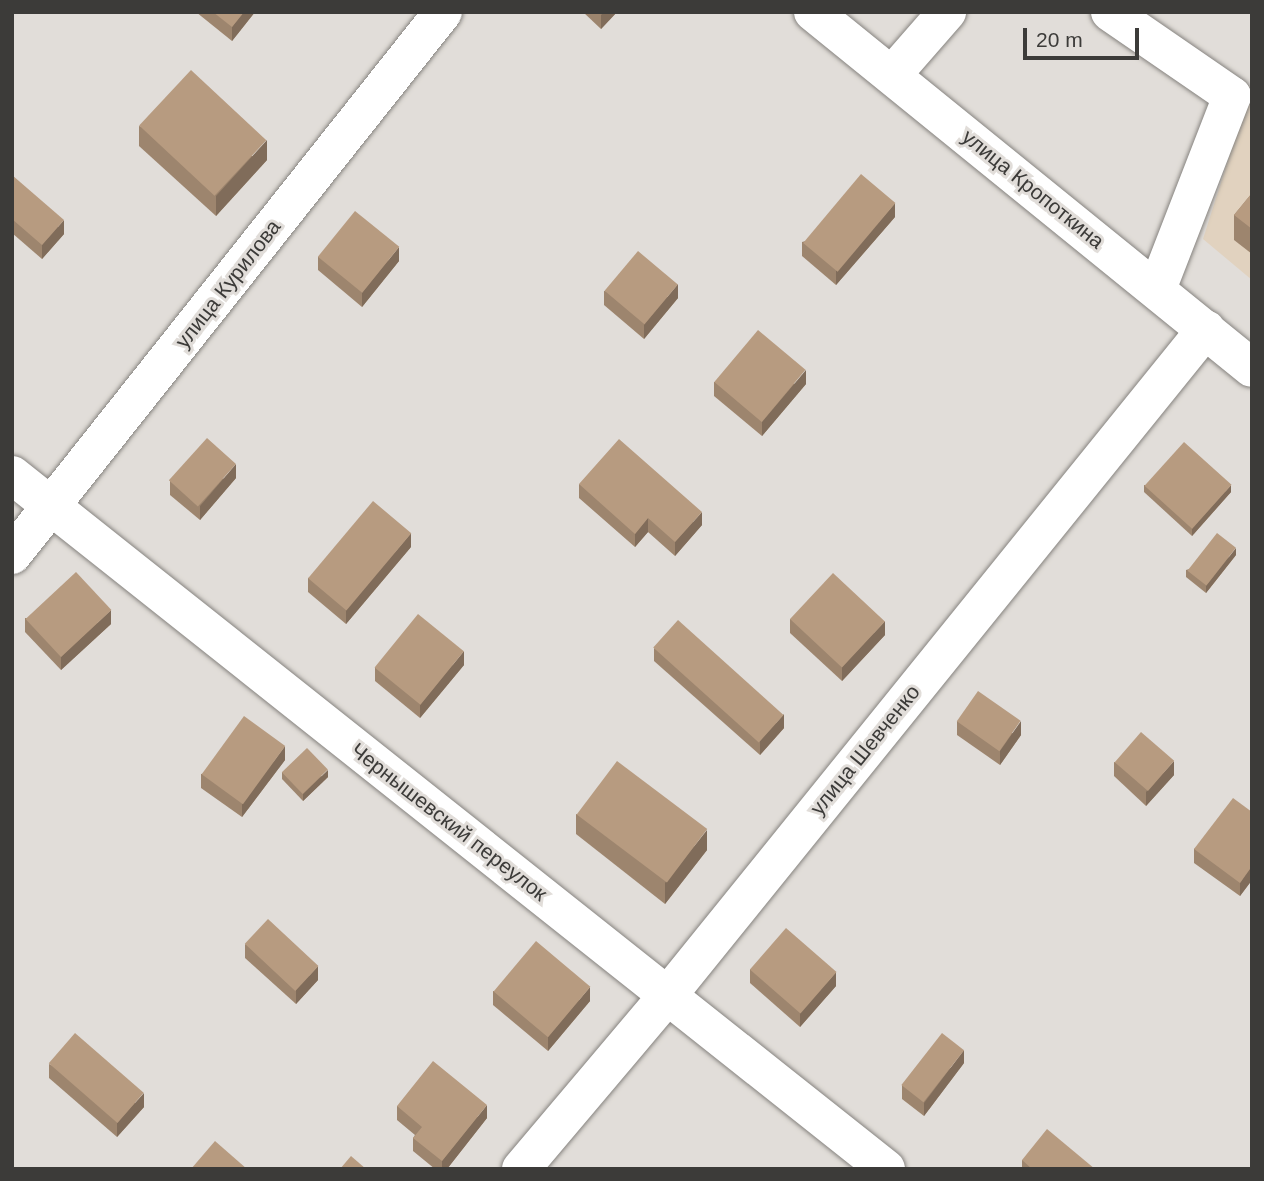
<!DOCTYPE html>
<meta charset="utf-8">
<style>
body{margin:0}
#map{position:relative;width:1264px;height:1181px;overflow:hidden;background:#e1ddd9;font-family:Helvetica,sans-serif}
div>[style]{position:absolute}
.industrial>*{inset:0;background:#e1d2bf}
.roads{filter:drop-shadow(0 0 2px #86837f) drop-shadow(0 0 2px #86837f)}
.minor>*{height:38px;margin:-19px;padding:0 19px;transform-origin:19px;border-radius:19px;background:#fff}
.wall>*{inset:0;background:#9d856e}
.shaded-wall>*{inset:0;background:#806c5a}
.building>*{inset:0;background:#b79b80;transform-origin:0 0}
span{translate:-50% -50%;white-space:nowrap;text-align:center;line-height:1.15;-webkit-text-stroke:6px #e1ddd9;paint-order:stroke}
.street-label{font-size:21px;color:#3c3b39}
.frame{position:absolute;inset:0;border:14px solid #3c3b39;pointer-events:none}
.scale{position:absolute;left:1023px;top:28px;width:116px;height:32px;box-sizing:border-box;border:4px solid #3c3b39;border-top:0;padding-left:9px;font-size:21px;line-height:24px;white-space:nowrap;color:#3c3b39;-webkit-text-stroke:5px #e1ddd9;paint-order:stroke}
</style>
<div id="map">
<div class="industrial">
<i style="clip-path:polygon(1252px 101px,1252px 280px,1203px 239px,1244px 110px)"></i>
</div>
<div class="roads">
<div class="minor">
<i style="left:813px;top:12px;width:565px;rotate:39.04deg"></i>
<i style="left:1110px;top:12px;width:148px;rotate:34.5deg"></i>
<i style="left:1232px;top:96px;width:207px;rotate:111.2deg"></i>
<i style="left:892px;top:75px;width:84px;rotate:-48.9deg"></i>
<i style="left:12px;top:475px;width:1116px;rotate:38.45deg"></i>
<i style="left:12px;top:555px;width:693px;rotate:-51.56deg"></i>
<i style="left:521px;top:1169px;width:228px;rotate:-49.8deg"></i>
<i style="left:668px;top:995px;width:856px;rotate:-51.07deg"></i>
</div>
</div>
<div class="wall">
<i style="clip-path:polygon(196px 12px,255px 12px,232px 41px)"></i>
<i style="clip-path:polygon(583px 12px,617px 12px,601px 29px)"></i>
<i style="clip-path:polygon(139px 126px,267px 160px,216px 216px,139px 146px)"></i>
<i style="clip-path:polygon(12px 175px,64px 234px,42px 259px,12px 233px)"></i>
<i style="clip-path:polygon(1252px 193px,1252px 254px,1234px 240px,1234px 215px)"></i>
<i style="clip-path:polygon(895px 217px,836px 285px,802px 256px,802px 242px)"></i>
<i style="clip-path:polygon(318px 257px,399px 261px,362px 307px,318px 270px)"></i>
<i style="clip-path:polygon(604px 291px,678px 298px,644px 339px,604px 305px)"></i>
<i style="clip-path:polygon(714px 382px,806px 384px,762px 436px,714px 396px)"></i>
<i style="clip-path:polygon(236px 478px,200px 520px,170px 495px,170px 481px)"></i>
<i style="clip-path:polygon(579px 484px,702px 525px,675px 556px,648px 532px,635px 547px,579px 498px)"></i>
<i style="clip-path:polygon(1144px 485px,1231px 492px,1192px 536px,1144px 492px)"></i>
<i style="clip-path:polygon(411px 547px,346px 624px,308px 592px,308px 578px)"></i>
<i style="clip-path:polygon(1236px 555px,1206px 593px,1186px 577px,1186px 570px)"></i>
<i style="clip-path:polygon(25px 618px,111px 624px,61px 670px,25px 632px)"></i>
<i style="clip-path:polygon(790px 619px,885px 635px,842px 681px,790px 633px)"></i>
<i style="clip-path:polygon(654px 648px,784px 728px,760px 755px,654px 661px)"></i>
<i style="clip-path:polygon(464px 665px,420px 718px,375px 681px,375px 668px)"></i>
<i style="clip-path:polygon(957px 721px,1021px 735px,1000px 765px,957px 735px)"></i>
<i style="clip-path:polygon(285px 760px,242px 817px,201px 788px,201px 774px)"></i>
<i style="clip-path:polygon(1114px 762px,1174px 775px,1146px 806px,1114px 776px)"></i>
<i style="clip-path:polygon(282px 772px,328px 777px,303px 801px,282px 779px)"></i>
<i style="clip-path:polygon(1252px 812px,1252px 880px,1240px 896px,1194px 863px,1194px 849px)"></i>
<i style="clip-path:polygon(576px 814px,707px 850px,665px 904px,576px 834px)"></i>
<i style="clip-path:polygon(245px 944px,318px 980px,296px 1004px,245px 958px)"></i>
<i style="clip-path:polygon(750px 969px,836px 986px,800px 1027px,750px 983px)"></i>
<i style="clip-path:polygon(493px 991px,590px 1001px,548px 1051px,493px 1005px)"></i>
<i style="clip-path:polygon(964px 1063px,924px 1116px,902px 1099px,902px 1085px)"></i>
<i style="clip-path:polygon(49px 1064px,144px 1107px,117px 1137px,49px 1078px)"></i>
<i style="clip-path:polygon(397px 1106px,487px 1118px,447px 1169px,435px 1169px,413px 1151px,413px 1138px,415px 1135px,397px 1120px)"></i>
<i style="clip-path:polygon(1022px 1160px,1095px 1169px,1022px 1169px)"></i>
</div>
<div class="shaded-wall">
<i style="clip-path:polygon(244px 12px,255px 12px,232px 41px,232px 27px)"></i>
<i style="clip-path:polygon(604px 12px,617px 12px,601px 29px,601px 15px)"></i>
<i style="clip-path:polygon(267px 140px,267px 160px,216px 216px,216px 196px)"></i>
<i style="clip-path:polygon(895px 203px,895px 217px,836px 285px,836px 271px)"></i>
<i style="clip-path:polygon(64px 220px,64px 234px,42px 259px,42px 245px)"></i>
<i style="clip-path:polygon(399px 247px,399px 261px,362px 307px,362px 293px)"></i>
<i style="clip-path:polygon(678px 284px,678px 298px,644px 339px,644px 325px)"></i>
<i style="clip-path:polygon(806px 370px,806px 384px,762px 436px,762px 422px)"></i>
<i style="clip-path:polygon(236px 464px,236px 478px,200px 520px,200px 506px)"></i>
<i style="clip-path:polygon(1231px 485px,1231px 492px,1192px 536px,1192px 529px)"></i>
<i style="clip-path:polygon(702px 512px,702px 525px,675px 556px,675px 542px)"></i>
<i style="clip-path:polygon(648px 518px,648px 532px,635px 547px,635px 534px)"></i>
<i style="clip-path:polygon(411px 533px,411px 547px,346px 624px,346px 610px)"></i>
<i style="clip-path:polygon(1236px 548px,1236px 555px,1206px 593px,1206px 586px)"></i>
<i style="clip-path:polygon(111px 610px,111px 624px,61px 670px,61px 657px)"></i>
<i style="clip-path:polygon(885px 621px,885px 635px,842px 681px,842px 667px)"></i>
<i style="clip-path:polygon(464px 651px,464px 665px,420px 718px,420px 705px)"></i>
<i style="clip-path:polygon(784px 714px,784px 728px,760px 755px,760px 741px)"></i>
<i style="clip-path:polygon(1021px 721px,1021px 735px,1000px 765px,1000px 751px)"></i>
<i style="clip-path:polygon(285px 746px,285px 760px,242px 817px,242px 804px)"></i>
<i style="clip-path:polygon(1174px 761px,1174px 775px,1146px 806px,1146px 792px)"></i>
<i style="clip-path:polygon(328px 770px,328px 777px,303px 801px,303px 794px)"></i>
<i style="clip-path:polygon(707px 830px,707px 850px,665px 904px,665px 883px)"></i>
<i style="clip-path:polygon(1252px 866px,1252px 880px,1240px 896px,1240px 883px)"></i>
<i style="clip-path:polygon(318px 966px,318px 980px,296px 1004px,296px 990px)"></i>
<i style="clip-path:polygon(836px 972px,836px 986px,800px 1027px,800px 1013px)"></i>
<i style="clip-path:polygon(590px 987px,590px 1001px,548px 1051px,548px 1037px)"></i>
<i style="clip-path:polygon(964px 1050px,964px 1063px,924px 1116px,924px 1103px)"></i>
<i style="clip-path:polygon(144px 1093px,144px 1107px,117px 1137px,117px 1123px)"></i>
<i style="clip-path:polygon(487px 1105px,487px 1118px,447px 1169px,442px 1169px,442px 1161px)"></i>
</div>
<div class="building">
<i style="clip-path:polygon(213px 12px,244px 12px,232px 27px)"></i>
<i style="left:191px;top:70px;width:103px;height:76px;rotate:43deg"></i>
<i style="left:861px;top:174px;width:45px;height:90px;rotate:40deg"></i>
<i style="clip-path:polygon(12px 175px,64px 220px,42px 245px,12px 219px)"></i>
<i style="clip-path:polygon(1252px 193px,1252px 229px,1234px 215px)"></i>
<i style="left:355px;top:211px;width:57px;height:59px;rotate:39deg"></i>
<i style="left:638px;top:251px;width:52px;height:52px;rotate:40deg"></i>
<i style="left:758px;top:330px;width:62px;height:68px;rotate:40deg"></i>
<i style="left:207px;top:438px;width:39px;height:57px;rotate:42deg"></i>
<i style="clip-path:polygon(619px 439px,702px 512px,675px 542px,648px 518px,635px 534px,579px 484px)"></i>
<i style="left:1184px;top:442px;width:64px;height:59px;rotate:42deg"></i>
<i style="left:373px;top:501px;width:50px;height:101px;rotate:40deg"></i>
<i style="left:1217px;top:533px;width:24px;height:48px;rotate:38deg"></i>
<i style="left:76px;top:572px;width:52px;height:69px;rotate:47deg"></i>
<i style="left:833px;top:573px;width:71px;height:63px;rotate:43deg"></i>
<i style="left:418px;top:614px;width:59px;height:69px;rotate:39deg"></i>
<i style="left:678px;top:620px;width:142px;height:37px;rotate:42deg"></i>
<i style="left:978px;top:691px;width:52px;height:37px;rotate:35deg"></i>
<i style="left:244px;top:716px;width:51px;height:72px;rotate:36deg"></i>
<i style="left:1141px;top:732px;width:44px;height:40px;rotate:41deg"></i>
<i style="left:307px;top:748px;width:30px;height:35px;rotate:46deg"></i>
<i style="left:617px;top:761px;width:113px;height:67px;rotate:37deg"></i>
<i style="clip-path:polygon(1233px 798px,1252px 812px,1252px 866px,1240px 883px,1194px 849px)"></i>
<i style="left:268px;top:919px;width:69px;height:34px;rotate:43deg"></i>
<i style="left:786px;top:928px;width:67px;height:55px;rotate:41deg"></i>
<i style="left:536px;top:941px;width:71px;height:66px;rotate:40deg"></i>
<i style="left:75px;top:1033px;width:91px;height:40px;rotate:41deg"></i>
<i style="left:942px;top:1033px;width:28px;height:66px;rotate:38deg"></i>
<i style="clip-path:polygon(433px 1061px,487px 1105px,442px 1161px,413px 1138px,422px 1127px,397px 1106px)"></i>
<i style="clip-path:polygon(1047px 1129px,1095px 1169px,1032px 1169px,1022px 1160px)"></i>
<i style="clip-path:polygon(215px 1141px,247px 1169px,191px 1169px)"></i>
<i style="clip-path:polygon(351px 1156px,366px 1169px,340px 1169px)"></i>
</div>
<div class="street-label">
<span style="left:1033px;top:189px;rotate:39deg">улица Кропоткина</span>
<span style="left:228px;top:284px;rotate:-52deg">улица Курилова</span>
<span style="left:865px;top:750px;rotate:-51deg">улица Шевченко</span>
<span style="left:449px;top:822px;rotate:38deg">Чернышевский переулок</span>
</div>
<div class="frame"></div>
<div class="scale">20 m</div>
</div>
